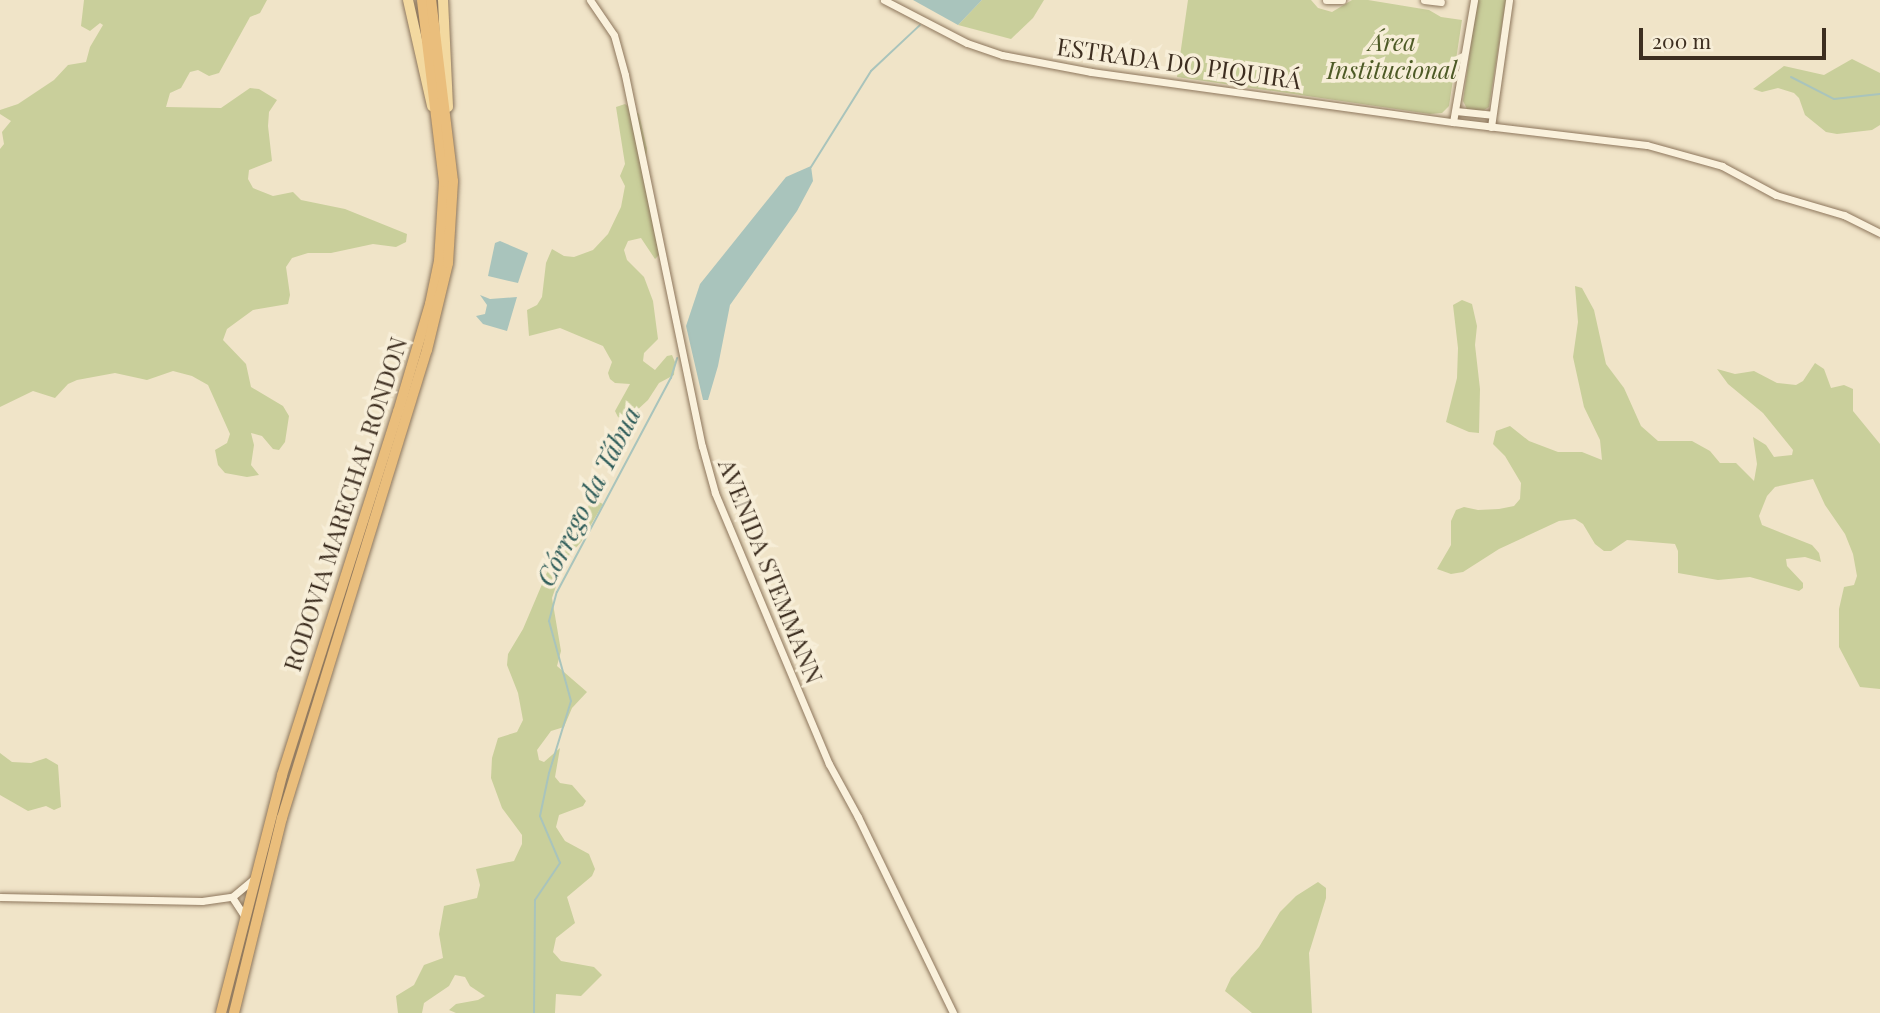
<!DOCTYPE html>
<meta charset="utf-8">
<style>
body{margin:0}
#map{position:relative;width:1880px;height:1013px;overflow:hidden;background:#f0e4c8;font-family:"Playfair Display",serif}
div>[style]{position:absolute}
.green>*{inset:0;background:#c9cf9b}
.water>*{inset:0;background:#a9c4bc}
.stream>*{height:2px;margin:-1px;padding:0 1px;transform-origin:1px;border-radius:1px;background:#a9c4bc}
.roads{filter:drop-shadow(0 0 2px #8d765c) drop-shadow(0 0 2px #8d765c)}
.minor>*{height:7px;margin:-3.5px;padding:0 3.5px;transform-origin:3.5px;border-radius:3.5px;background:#faf1dc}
.primary>*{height:10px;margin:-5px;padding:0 5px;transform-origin:5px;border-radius:5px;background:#f3d9a0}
.trunk>*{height:10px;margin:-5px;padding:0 5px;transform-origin:5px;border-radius:5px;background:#eabe7c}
span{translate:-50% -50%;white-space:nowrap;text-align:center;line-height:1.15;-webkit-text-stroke:7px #f7eed8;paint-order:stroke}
.park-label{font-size:24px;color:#4d5a26;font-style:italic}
.street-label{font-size:24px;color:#3d2e20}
.water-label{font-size:26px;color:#2f5d5a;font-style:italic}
.scale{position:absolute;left:1639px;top:28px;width:187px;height:32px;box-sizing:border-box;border:4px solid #3d2e20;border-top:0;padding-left:9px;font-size:21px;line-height:24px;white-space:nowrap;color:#3d2e20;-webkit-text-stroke:5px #f7eed8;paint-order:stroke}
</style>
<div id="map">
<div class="green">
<i style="clip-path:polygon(84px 0,267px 0,260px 13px,250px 17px,219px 73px,209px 76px,198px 70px,190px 72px,181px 88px,170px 93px,166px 107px,221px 108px,250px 88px,259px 89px,277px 100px,269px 112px,268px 126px,272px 161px,249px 170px,248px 179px,253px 188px,273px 196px,293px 192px,301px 200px,345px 209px,407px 234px,406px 242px,396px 247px,373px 244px,331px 253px,308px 253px,292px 258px,286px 267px,290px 295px,288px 304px,253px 310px,227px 329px,223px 340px,246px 364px,251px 387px,283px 406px,289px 416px,285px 442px,279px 450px,273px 449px,262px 436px,251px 433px,254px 445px,251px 465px,259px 475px,247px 477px,225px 473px,218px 465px,215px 450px,227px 443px,230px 434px,208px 385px,192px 376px,173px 371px,147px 380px,115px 373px,77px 380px,68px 384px,55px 398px,33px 391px,0 407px,0 149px,4px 144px,2px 132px,11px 121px,0 114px,0 110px,18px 104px,54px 80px,68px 65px,86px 62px,90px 47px,103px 25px,100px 23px,90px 31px,81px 26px)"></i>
<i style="clip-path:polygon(982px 0,1044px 0,1033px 18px,1011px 39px,958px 25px)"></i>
<i style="clip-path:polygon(1188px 0,1311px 0,1318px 8px,1332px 12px,1352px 0,1368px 0,1429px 10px,1441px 17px,1462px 20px,1449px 106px,1442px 113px,1430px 114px,1177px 77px)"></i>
<i style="clip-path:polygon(1477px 0,1506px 0,1489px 107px,1481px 112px,1467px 109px,1463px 101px)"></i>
<i style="clip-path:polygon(1852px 59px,1880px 73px,1880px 125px,1872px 130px,1837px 134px,1826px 132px,1805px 115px,1799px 98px,1794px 93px,1778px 88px,1762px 92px,1753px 89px,1784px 66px,1824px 75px)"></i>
<i style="clip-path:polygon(625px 104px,639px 114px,647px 149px,645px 170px,658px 237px,664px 243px,664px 250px,655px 259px,641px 238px,628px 241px,624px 250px,627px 260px,644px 277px,653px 301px,658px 339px,644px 353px,643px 361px,655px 370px,667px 356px,672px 355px,675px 362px,674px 375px,659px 383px,648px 400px,635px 412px,635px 421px,627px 421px,618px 417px,615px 411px,630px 384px,615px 383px,610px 379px,608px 373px,612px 362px,603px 346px,560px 328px,529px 336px,527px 310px,537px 305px,542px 297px,546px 263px,552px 249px,564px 256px,574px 257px,593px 250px,608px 234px,621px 207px,625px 186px,620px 176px,625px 164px,616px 107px)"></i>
<i style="clip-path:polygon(1575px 286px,1582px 288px,1594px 310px,1606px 364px,1624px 388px,1641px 426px,1658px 441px,1692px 441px,1710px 451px,1720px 463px,1736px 463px,1754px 481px,1757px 464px,1753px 437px,1766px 445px,1774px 457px,1792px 455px,1793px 450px,1763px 413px,1728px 384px,1717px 369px,1735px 374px,1754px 371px,1777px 383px,1796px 385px,1803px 381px,1815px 363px,1824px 369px,1831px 388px,1844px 385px,1853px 389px,1853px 411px,1880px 444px,1880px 689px,1860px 687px,1839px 647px,1839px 609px,1844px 587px,1854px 585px,1857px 576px,1853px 554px,1845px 534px,1825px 505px,1813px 479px,1775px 487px,1767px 496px,1759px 516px,1762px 525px,1812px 545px,1819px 553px,1821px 562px,1805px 557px,1786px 559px,1787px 566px,1803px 583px,1803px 588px,1799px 591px,1750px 577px,1718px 580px,1678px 573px,1678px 551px,1675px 544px,1627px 540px,1611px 551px,1604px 551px,1595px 544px,1583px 524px,1575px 519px,1559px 521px,1499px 549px,1463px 572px,1451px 574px,1437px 569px,1451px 545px,1451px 521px,1456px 510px,1464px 507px,1478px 510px,1499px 509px,1514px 506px,1520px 499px,1521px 483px,1505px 456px,1493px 444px,1496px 431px,1510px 426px,1529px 441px,1558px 452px,1582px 452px,1602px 460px,1600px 440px,1584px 407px,1573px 357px,1578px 322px)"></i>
<i style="clip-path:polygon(1462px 300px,1472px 304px,1477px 326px,1475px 345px,1480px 389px,1479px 433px,1469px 432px,1446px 422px,1457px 378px,1458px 348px,1453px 305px)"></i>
<i style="clip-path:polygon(595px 500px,603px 504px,581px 542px,565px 560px,552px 598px,561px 651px,557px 666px,587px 692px,572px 708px,564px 727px,551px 731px,537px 750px,539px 760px,544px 762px,560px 748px,555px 777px,560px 783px,572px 785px,586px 801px,583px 806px,559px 815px,556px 827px,565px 841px,589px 854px,595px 869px,592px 876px,567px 897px,575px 923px,556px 938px,553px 952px,561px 961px,594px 967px,602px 975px,581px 996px,556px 994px,555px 1013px,456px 1013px,449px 1010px,456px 1004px,478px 1000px,485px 996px,470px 986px,465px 977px,455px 975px,449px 986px,424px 1003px,422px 1013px,398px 1013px,396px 996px,414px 985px,424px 965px,443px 958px,439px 934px,444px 906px,477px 898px,480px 885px,476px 869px,514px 861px,522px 844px,522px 835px,502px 808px,491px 778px,492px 758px,498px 738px,517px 732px,523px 720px,518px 693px,507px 665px,508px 654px,523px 629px,554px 556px,582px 524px,590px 502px)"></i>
<i style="clip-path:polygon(0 753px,12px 762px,31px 763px,46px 758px,58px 765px,61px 807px,54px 810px,46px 806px,28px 811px,0 795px)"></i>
<i style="clip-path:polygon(1318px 882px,1326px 888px,1326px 898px,1309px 953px,1312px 1013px,1252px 1013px,1225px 991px,1231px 978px,1259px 947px,1280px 912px,1296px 896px)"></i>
</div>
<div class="water">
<i style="clip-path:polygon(913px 0,982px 0,958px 25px)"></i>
<i style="clip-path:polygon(811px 166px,813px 181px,797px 211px,730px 305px,718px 366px,708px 400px,703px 400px,686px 326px,700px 284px,786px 177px)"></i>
<i style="clip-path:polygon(500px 241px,528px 253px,518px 283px,488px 276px,495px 243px)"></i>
<i style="clip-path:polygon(480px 295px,490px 299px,517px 297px,507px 331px,483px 324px,476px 316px,485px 314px,487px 305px)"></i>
</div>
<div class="stream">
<i style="left:1791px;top:77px;width:48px;rotate:27.1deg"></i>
<i style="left:1834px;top:99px;width:46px;rotate:-6.2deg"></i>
<i style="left:811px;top:167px;width:113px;rotate:-58deg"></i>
<i style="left:871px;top:71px;width:67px;rotate:-43.2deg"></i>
<i style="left:534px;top:1013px;width:113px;rotate:-89.5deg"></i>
<i style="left:535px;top:900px;width:45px;rotate:-56deg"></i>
<i style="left:560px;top:863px;width:51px;rotate:-113.1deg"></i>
<i style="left:540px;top:816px;width:44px;rotate:-78.2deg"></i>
<i style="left:549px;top:773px;width:75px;rotate:-73deg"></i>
<i style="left:571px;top:701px;width:83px;rotate:-105.4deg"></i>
<i style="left:549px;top:621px;width:30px;rotate:-75deg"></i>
<i style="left:557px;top:592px;width:242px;rotate:-62deg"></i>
<i style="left:671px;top:378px;width:21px;rotate:-73deg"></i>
</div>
<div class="roads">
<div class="minor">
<i style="left:590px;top:0;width:42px;rotate:55.6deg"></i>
<i style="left:614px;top:35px;width:41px;rotate:74.6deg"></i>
<i style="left:625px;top:75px;width:379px;rotate:78.3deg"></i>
<i style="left:702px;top:446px;width:49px;rotate:74.5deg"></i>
<i style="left:715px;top:493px;width:294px;rotate:67.2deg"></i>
<i style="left:829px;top:764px;width:60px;rotate:61.3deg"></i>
<i style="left:858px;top:817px;width:218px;rotate:64.1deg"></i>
<i style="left:884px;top:0;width:93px;rotate:27.4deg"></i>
<i style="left:967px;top:43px;width:37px;rotate:19deg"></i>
<i style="left:1002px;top:55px;width:91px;rotate:10.8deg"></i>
<i style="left:1091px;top:72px;width:365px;rotate:7.9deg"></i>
<i style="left:1453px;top:122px;width:195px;rotate:6.8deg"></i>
<i style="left:1647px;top:145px;width:78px;rotate:15.6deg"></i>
<i style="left:1722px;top:166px;width:61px;rotate:28.2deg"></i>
<i style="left:1776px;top:195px;width:71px;rotate:16.4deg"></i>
<i style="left:1844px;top:215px;width:40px;rotate:26.6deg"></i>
<i style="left:1326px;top:0;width:16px"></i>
<i style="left:1424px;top:0;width:17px;rotate:7deg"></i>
<i style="left:1456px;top:111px;width:36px;rotate:6deg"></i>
<i style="left:1453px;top:122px;width:124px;rotate:-80.2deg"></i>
<i style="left:1491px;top:127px;width:128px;rotate:-81.9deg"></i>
<i style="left:0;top:897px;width:202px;rotate:1.1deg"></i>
<i style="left:202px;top:901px;width:30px;rotate:-8deg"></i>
<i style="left:232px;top:897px;width:30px;rotate:-40deg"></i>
<i style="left:232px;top:897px;width:24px;rotate:57deg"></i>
</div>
<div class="primary">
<i style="left:408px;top:0;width:109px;rotate:77.2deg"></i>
<i style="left:443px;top:0;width:107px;rotate:87.3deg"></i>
</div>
<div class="trunk">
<i style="left:221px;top:1013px;width:246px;rotate:-75.6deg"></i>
<i style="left:282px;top:775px;width:381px;rotate:-72.3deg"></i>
<i style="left:398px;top:412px;width:113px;rotate:-73.5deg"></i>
<i style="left:430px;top:304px;width:44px;rotate:-78.2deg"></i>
<i style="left:439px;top:261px;width:79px;rotate:-86.4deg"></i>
<i style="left:444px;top:182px;width:183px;rotate:-96.9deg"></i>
<i style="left:234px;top:1013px;width:201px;rotate:-76.2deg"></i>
<i style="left:282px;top:818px;width:490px;rotate:-72.8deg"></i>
<i style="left:427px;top:350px;width:89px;rotate:-76.4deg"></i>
<i style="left:448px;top:263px;width:82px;rotate:-86.5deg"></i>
<i style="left:453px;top:181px;width:182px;rotate:-96.9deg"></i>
</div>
</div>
<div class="park-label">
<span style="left:1392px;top:56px">Área<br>Institucional</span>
</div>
<div class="street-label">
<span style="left:1179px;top:63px;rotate:8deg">ESTRADA DO PIQUIRÁ</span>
<span style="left:345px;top:504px;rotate:-72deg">RODOVIA MARECHAL RONDON</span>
<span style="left:771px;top:571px;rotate:68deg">AVENIDA STEMMANN</span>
</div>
<div class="water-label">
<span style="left:588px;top:496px;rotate:-63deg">Córrego da Tábua</span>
</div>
<div class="scale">200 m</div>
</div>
